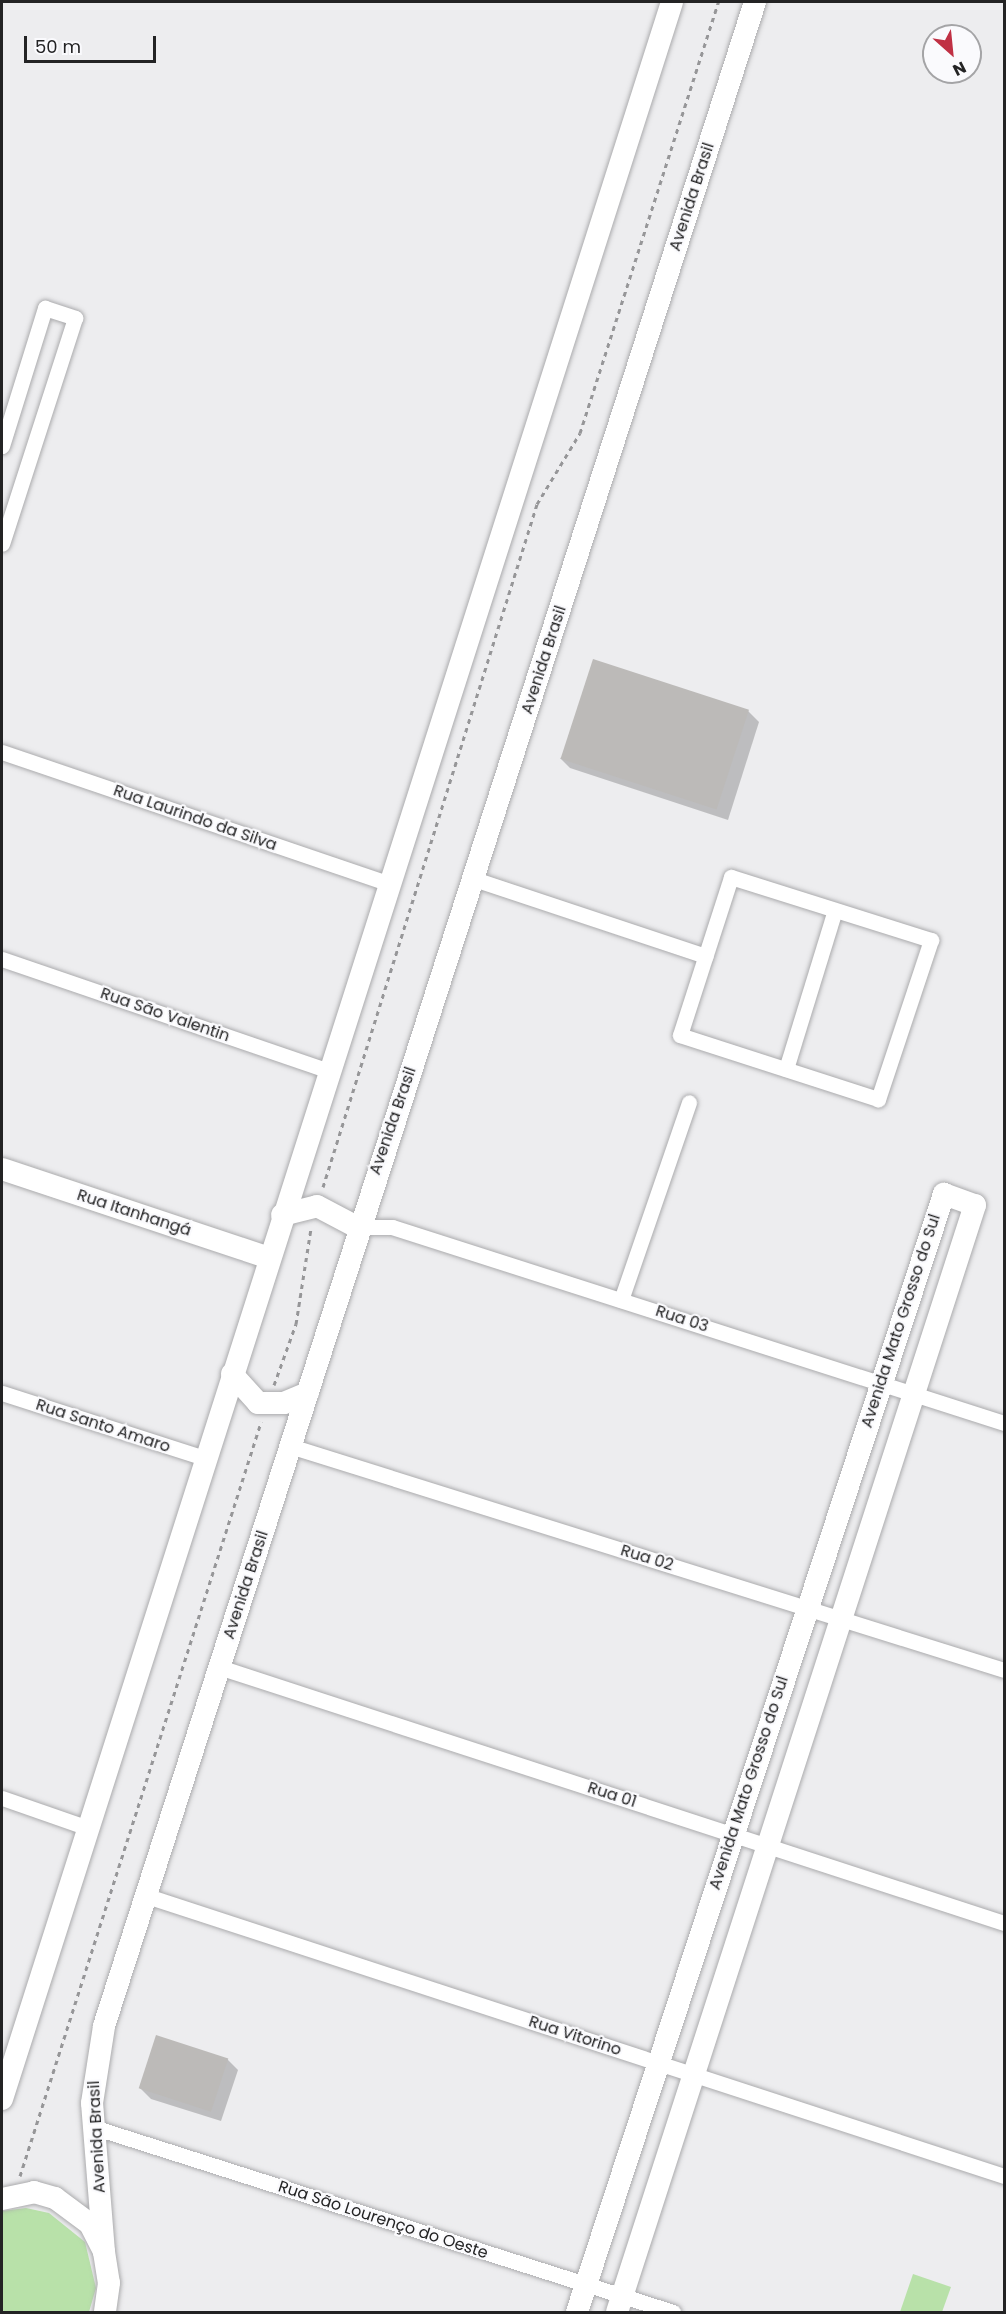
<!DOCTYPE html>
<meta charset="utf-8">
<style>
body{margin:0}
#map{position:relative;width:1006px;height:2314px;overflow:hidden;background:#ededef;font-family:Poppins,sans-serif}
div>[style]{position:absolute}
.green>*{inset:0;background:#b8e1a9}
.shadow>*{inset:0;background:#0003}
.building>*{inset:0;background:#bcbab8;transform-origin:0 0}
.path>*{height:3px;margin-top:-1.5px;transform-origin:0;background:repeating-linear-gradient(90deg,#969698 0 4.5px,transparent 0 9px)}
.roads{filter:drop-shadow(0 0 2px #ababad) drop-shadow(0 0 2px #ababad)}
.street>*{height:15px;margin:-7.5px;padding:0 7.5px;transform-origin:7.5px;border-radius:7.5px;background:#fff}
.secondary>*{height:22px;margin:-11px;padding:0 11px;transform-origin:11px;border-radius:11px;background:#fff}
span{translate:-50% -50%;white-space:nowrap;text-align:center;line-height:1.15;-webkit-text-stroke:4.5px #fafafd;paint-order:stroke}
.street-label{font-size:16px;color:#232324}
.frame{position:absolute;inset:0;border:3px solid #232324;pointer-events:none}
.north{position:absolute;left:922px;top:24px;width:60px;height:60px;box-sizing:border-box;background:#fafafd;border:2px solid #a4a4a6;border-radius:50%;rotate:153deg;font-size:16px;font-weight:700;line-height:24px;text-align:center;color:#232324}
.north::after{content:'';display:block;margin:auto;width:21px;height:27px;background:#c03044;clip-path:polygon(50% 0,100% 100%,50% 72%,0 100%)}
.scale{position:absolute;left:24px;top:36px;width:132px;height:27px;box-sizing:border-box;border:3px solid #232324;border-top:0;padding-left:8px;font-size:18px;line-height:21px;white-space:nowrap;color:#232324;-webkit-text-stroke:4px #fafafd;paint-order:stroke}
</style>
<div id="map">
<div class="green">
<i style="clip-path:polygon(26px 2208px,49px 2213px,85px 2242px,96px 2288px,89px 2312px,2px 2312px,2px 2211px)"></i>
<i style="clip-path:polygon(913px 2274px,951px 2287px,942px 2312px,900px 2312px)"></i>
</div>
<div class="shadow">
<i style="clip-path:polygon(748px 711px,759px 722px,728px 820px,570px 768px,560px 758px)"></i>
<i style="clip-path:polygon(157px 2037px,228px 2060px,238px 2070px,221px 2121px,151px 2099px,140px 2088px)"></i>
</div>
<div class="building">
<i style="left:593px;top:659px;width:164px;height:105px;rotate:18deg"></i>
<i style="left:156px;top:2035px;width:76px;height:56px;rotate:18deg"></i>
</div>
<div class="path">
<i style="left:323px;top:1187px;width:716px;rotate:-72.6deg"></i>
<i style="left:537px;top:504px;width:83px;rotate:-58.8deg"></i>
<i style="left:580px;top:433px;width:453px;rotate:-72.2deg"></i>
<i style="left:274px;top:1385px;width:65px;rotate:-70.2deg"></i>
<i style="left:296px;top:1324px;width:97px;rotate:-81.1deg"></i>
<i style="left:20px;top:2176px;width:792px;rotate:-72.27deg"></i>
</div>
<div class="roads">
<div class="street">
<i style="left:2px;top:446px;width:145px;rotate:-72.7deg"></i>
<i style="left:45px;top:308px;width:32px;rotate:18deg"></i>
<i style="left:75px;top:318px;width:237px;rotate:107.9deg"></i>
<i style="left:2px;top:752px;width:409px;rotate:18.8deg"></i>
<i style="left:731px;top:877px;width:210px;rotate:17.5deg"></i>
<i style="left:931px;top:940px;width:168px;rotate:108.4deg"></i>
<i style="left:878px;top:1099px;width:208px;rotate:-162.1deg"></i>
<i style="left:680px;top:1035px;width:166px;rotate:-72.1deg"></i>
<i style="left:474px;top:879px;width:244px;rotate:18.4deg"></i>
<i style="left:2px;top:959px;width:346px;rotate:18.9deg"></i>
<i style="left:786px;top:1069px;width:166px;rotate:-72.9deg"></i>
<i style="left:357px;top:1227px;width:35px"></i>
<i style="left:392px;top:1227px;width:643px;rotate:17.76deg"></i>
<i style="left:621px;top:1300px;width:209px;rotate:-71deg"></i>
<i style="left:2px;top:1393px;width:213px;rotate:17.8deg"></i>
<i style="left:290px;top:1446px;width:748px;rotate:17.42deg"></i>
<i style="left:219px;top:1667px;width:826px;rotate:18.06deg"></i>
<i style="left:2px;top:1798px;width:91px;rotate:19.2deg"></i>
<i style="left:147px;top:1896px;width:902px;rotate:18.09deg"></i>
<i style="left:93px;top:2127px;width:609px;rotate:17.69deg"></i>
</div>
<div class="secondary">
<i style="left:2px;top:1169px;width:279px;rotate:18.4deg"></i>
<i style="left:282px;top:1215px;width:36px;rotate:-14deg"></i>
<i style="left:317px;top:1206px;width:45px;rotate:27.7deg"></i>
<i style="left:232px;top:1374px;width:39px;rotate:48deg"></i>
<i style="left:258px;top:1403px;width:26px"></i>
<i style="left:284px;top:1403px;width:26px;rotate:-23deg"></i>
<i style="left:2px;top:2099px;width:2201px;rotate:-72.28deg"></i>
<i style="left:2px;top:2199px;width:33px;rotate:-12deg"></i>
<i style="left:34px;top:2192px;width:22px;rotate:16deg"></i>
<i style="left:55px;top:2198px;width:44px;rotate:36.6deg"></i>
<i style="left:90px;top:2224px;width:31px;rotate:63deg"></i>
<i style="left:104px;top:2252px;width:31px;rotate:81deg"></i>
<i style="left:109px;top:2283px;width:29px;rotate:98deg"></i>
<i style="left:104px;top:2252px;width:149px;rotate:-94.6deg"></i>
<i style="left:92px;top:2103px;width:78px;rotate:-81.1deg"></i>
<i style="left:104px;top:2026px;width:2126px;rotate:-72.17deg"></i>
<i style="left:577px;top:2312px;width:1177px;rotate:-71.83deg"></i>
<i style="left:944px;top:1194px;width:33px;rotate:20deg"></i>
<i style="left:975px;top:1205px;width:1163px;rotate:107.92deg"></i>
</div>
</div>
<div class="street-label">
<span style="left:692px;top:197px;rotate:-72deg">Avenida Brasil</span>
<span style="left:544px;top:660px;rotate:-72deg">Avenida Brasil</span>
<span style="left:195px;top:818px;rotate:19deg">Rua Laurindo da Silva</span>
<span style="left:165px;top:1015px;rotate:19deg">Rua São Valentin</span>
<span style="left:393px;top:1121px;rotate:-71deg">Avenida Brasil</span>
<span style="left:134px;top:1213px;rotate:18deg">Rua Itanhangá</span>
<span style="left:682px;top:1319px;rotate:18deg">Rua 03</span>
<span style="left:901px;top:1321px;rotate:-72deg">Avenida Mato Grosso do Sul</span>
<span style="left:103px;top:1426px;rotate:18deg">Rua Santo Amaro</span>
<span style="left:647px;top:1558px;rotate:17deg">Rua 02</span>
<span style="left:246px;top:1585px;rotate:-72deg">Avenida Brasil</span>
<span style="left:749px;top:1783px;rotate:-72deg">Avenida Mato Grosso do Sul</span>
<span style="left:612px;top:1795px;rotate:18deg">Rua 01</span>
<span style="left:575px;top:2036px;rotate:18deg">Rua Vitorino</span>
<span style="left:97px;top:2137px;rotate:-93deg">Avenida Brasil</span>
<span style="left:383px;top:2220px;rotate:18deg">Rua São Lourenço do Oeste</span>
</div>
<div class="frame"></div>
<div class="north">N</div>
<div class="scale">50 m</div>
</div>
